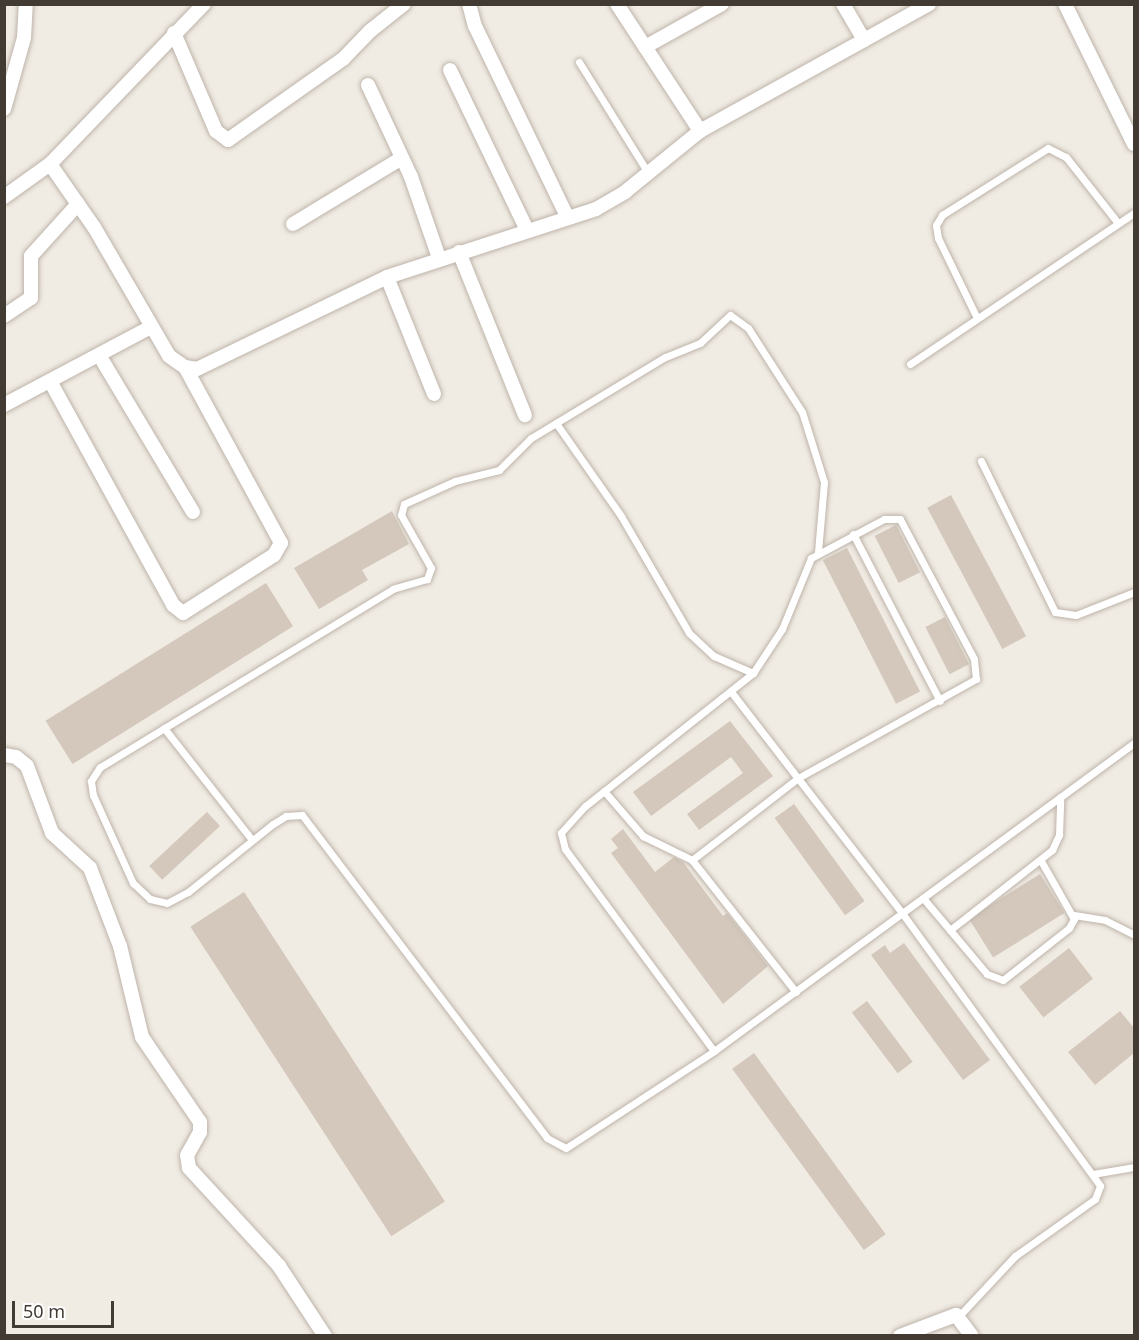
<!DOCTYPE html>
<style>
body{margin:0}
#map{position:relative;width:1139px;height:1340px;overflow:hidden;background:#f0ebe3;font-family:"Noto Sans",sans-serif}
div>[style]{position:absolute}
.building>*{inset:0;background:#d4c8bc;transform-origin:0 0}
.roads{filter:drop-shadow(0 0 2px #beb4aa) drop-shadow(0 0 2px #beb4aa)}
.lane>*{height:7px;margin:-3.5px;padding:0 3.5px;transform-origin:3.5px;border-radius:3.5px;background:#fff}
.street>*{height:14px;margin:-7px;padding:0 7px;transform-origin:7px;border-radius:7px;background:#fff}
span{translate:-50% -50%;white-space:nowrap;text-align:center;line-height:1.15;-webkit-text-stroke:4.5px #fff;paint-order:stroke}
.frame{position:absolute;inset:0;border:6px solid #413b34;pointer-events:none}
.scale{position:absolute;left:12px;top:1301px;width:102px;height:27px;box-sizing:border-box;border:3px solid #413b34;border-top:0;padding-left:8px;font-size:18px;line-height:21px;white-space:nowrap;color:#413b34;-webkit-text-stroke:4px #fff;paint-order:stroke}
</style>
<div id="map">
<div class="building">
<i style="left:951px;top:495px;width:160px;height:27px;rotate:62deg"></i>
<i style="clip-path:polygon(392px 511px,409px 544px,362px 570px,368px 580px,319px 609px,294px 568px)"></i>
<i style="left:896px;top:525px;width:53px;height:24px;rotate:63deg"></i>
<i style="left:847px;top:548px;width:161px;height:27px;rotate:63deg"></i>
<i style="left:266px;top:583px;width:51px;height:260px;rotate:58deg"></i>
<i style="left:945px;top:617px;width:53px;height:22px;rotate:63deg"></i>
<i style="clip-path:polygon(730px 721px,773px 776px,699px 830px,687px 814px,743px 773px,731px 757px,651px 816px,633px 792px)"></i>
<i style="left:794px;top:804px;width:120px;height:24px;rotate:54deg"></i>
<i style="left:207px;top:812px;width:19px;height:79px;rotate:47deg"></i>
<i style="clip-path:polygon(623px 829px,655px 872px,674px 857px,683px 862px,723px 916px,727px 913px,768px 966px,723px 1004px,611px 853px,618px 848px,611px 839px)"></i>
<i style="left:1040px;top:874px;width:46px;height:84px;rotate:58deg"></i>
<i style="left:244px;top:892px;width:369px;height:64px;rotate:57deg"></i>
<i style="clip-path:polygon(904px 943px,990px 1060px,963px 1080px,871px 955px,885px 945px,890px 953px)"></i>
<i style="left:1069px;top:948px;width:39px;height:63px;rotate:52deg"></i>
<i style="left:867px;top:1001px;width:76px;height:19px;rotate:53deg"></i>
<i style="clip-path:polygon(1120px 1011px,1134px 1028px,1134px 1053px,1095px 1085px,1068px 1052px)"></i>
<i style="left:754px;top:1053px;width:224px;height:27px;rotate:54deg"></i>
</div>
<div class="roads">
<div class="lane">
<i style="left:579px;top:62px;width:131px;rotate:58.1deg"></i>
<i style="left:977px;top:318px;width:89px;rotate:-116deg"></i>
<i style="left:938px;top:238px;width:13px;rotate:-99deg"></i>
<i style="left:936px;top:225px;width:12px;rotate:-59deg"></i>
<i style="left:942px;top:215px;width:125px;rotate:-32.3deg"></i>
<i style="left:1048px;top:148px;width:20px;rotate:27deg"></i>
<i style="left:1066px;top:157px;width:84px;rotate:51.8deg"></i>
<i style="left:910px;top:364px;width:270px;rotate:-34deg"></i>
<i style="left:556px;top:423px;width:113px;rotate:55deg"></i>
<i style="left:621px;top:516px;width:135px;rotate:59.8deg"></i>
<i style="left:689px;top:633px;width:34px;rotate:43deg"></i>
<i style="left:714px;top:656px;width:43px;rotate:23.6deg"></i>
<i style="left:981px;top:461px;width:168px;rotate:63.9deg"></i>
<i style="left:1055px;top:612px;width:21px;rotate:8deg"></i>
<i style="left:1076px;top:615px;width:62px;rotate:-21.6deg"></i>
<i style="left:853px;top:534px;width:188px;rotate:62.5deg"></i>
<i style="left:818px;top:552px;width:70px;rotate:-85.1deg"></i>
<i style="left:824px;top:482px;width:73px;rotate:-107.4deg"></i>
<i style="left:802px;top:412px;width:100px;rotate:-122.7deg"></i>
<i style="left:748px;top:328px;width:22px;rotate:-144deg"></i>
<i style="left:730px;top:315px;width:41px;rotate:137deg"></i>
<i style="left:700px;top:343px;width:38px;rotate:158deg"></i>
<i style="left:665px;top:357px;width:157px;rotate:148.8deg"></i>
<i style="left:531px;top:438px;width:45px;rotate:135deg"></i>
<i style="left:499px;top:470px;width:45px;rotate:166deg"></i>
<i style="left:455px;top:481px;width:56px;rotate:155.7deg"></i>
<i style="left:404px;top:504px;width:11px;rotate:105deg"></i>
<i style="left:401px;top:515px;width:61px;rotate:60.5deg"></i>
<i style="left:431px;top:568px;width:12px;rotate:110deg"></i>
<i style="left:427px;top:579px;width:35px;rotate:164deg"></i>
<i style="left:393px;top:589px;width:343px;rotate:148.7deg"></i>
<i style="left:100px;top:767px;width:17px;rotate:123deg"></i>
<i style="left:91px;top:781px;width:14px;rotate:82deg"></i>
<i style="left:93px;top:795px;width:97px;rotate:65.6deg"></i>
<i style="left:133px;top:883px;width:23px;rotate:43deg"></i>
<i style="left:150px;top:899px;width:17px;rotate:13deg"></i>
<i style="left:167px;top:903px;width:24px;rotate:-28deg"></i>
<i style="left:188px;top:892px;width:109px;rotate:-38.7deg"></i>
<i style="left:273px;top:824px;width:15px;rotate:-32deg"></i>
<i style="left:286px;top:816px;width:16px;rotate:-4deg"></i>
<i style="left:302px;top:815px;width:405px;rotate:52.8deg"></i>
<i style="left:547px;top:1138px;width:21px;rotate:28deg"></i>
<i style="left:566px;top:1148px;width:177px;rotate:-33.2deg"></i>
<i style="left:714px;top:1051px;width:521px;rotate:-36.25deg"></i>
<i style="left:732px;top:693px;width:278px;rotate:52.3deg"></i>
<i style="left:902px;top:913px;width:337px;rotate:54deg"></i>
<i style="left:1100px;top:1186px;width:14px;rotate:111deg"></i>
<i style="left:1095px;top:1199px;width:98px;rotate:144.5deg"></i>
<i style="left:1015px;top:1256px;width:82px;rotate:133deg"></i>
<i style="left:164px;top:728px;width:142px;rotate:51.8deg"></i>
<i style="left:604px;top:791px;width:60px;rotate:49.1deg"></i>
<i style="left:643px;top:836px;width:55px;rotate:26.1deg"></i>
<i style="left:692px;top:860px;width:168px;rotate:51.8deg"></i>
<i style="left:692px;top:860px;width:134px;rotate:-37.7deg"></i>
<i style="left:798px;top:778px;width:204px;rotate:-29.1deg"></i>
<i style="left:976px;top:679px;width:20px;rotate:-96deg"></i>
<i style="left:974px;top:659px;width:158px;rotate:-117.9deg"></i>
<i style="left:900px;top:519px;width:16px;rotate:180deg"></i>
<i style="left:884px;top:519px;width:83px;rotate:151.9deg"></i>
<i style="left:811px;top:558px;width:77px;rotate:112.2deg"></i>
<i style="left:782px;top:629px;width:53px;rotate:123.4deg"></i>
<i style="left:753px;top:673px;width:214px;rotate:141.6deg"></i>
<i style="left:585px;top:806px;width:36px;rotate:132deg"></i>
<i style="left:561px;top:833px;width:16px;rotate:76deg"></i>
<i style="left:565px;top:849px;width:251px;rotate:53.6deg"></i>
<i style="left:923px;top:898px;width:99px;rotate:49.9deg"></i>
<i style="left:987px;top:974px;width:17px;rotate:21deg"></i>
<i style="left:1003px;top:980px;width:84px;rotate:-38.2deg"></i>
<i style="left:1069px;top:928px;width:10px;rotate:-61deg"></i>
<i style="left:1074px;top:919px;width:67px;rotate:-119.6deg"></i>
<i style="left:1074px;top:915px;width:31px;rotate:9deg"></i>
<i style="left:1105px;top:920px;width:33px;rotate:27deg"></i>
<i style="left:950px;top:930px;width:130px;rotate:-38.1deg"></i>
<i style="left:1052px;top:850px;width:17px;rotate:-65deg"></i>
<i style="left:1059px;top:835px;width:38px;rotate:-88deg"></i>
<i style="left:1093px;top:1174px;width:42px;rotate:-9.7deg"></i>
</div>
<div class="street">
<i style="left:469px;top:4px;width:23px;rotate:75deg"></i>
<i style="left:475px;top:26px;width:213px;rotate:64.2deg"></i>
<i style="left:617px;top:4px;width:152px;rotate:56.8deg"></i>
<i style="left:843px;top:4px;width:42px;rotate:59.7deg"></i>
<i style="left:1065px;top:4px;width:156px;rotate:63.8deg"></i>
<i style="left:174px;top:33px;width:107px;rotate:66.8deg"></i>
<i style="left:216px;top:131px;width:15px;rotate:37deg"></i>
<i style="left:228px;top:140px;width:141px;rotate:-35.2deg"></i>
<i style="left:343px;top:59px;width:39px;rotate:-46deg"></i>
<i style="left:370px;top:31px;width:43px;rotate:-38.5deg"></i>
<i style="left:645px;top:47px;width:88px;rotate:-29.2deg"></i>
<i style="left:450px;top:70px;width:178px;rotate:64.3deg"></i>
<i style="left:368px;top:85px;width:102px;rotate:64.9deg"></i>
<i style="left:411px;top:177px;width:86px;rotate:70.9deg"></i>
<i style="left:4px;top:109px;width:74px;rotate:-74.3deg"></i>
<i style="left:24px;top:38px;width:34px;rotate:-87deg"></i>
<i style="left:50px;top:164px;width:77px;rotate:55.1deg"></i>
<i style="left:94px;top:227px;width:149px;rotate:59.8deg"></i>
<i style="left:169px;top:356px;width:19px;rotate:35deg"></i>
<i style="left:185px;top:367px;width:12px;rotate:9deg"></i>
<i style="left:197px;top:369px;width:211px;rotate:-25.8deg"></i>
<i style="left:387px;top:277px;width:220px;rotate:-18deg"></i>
<i style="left:596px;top:209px;width:34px;rotate:-30deg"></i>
<i style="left:625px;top:192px;width:97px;rotate:-39.1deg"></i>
<i style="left:700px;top:131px;width:262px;rotate:-29deg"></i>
<i style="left:4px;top:197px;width:57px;rotate:-35.7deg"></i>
<i style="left:50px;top:164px;width:222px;rotate:-46.1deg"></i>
<i style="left:293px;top:224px;width:127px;rotate:-31.2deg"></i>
<i style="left:459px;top:252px;width:176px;rotate:68deg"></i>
<i style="left:387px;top:277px;width:126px;rotate:68.1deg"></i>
<i style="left:4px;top:316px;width:32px;rotate:-34deg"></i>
<i style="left:31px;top:298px;width:42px;rotate:-90deg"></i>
<i style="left:31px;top:256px;width:70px;rotate:-47.9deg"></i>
<i style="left:99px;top:355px;width:183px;rotate:59.1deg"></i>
<i style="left:50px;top:381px;width:256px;rotate:61.2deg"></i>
<i style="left:173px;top:605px;width:13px;rotate:39deg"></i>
<i style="left:183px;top:613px;width:108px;rotate:-32.5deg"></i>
<i style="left:274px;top:555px;width:14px;rotate:-60deg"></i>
<i style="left:281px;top:543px;width:200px;rotate:-118.6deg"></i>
<i style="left:4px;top:405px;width:166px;rotate:-28deg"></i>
<i style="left:4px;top:755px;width:12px;rotate:9deg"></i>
<i style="left:16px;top:757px;width:14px;rotate:39deg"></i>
<i style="left:27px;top:766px;width:72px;rotate:69.5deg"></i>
<i style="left:52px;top:833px;width:52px;rotate:42.6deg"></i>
<i style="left:90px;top:868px;width:84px;rotate:69deg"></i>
<i style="left:120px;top:946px;width:94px;rotate:76.4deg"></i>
<i style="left:142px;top:1037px;width:103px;rotate:55.7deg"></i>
<i style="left:200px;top:1122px;width:10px;rotate:90deg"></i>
<i style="left:200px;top:1132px;width:26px;rotate:119deg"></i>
<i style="left:187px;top:1155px;width:13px;rotate:81deg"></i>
<i style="left:189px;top:1168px;width:133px;rotate:47.4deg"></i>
<i style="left:279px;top:1266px;width:84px;rotate:56.7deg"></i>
<i style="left:900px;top:1336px;width:60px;rotate:-20.6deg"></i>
<i style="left:956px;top:1315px;width:26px;rotate:53deg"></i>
</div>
</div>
<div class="frame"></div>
<div class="scale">50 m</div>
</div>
